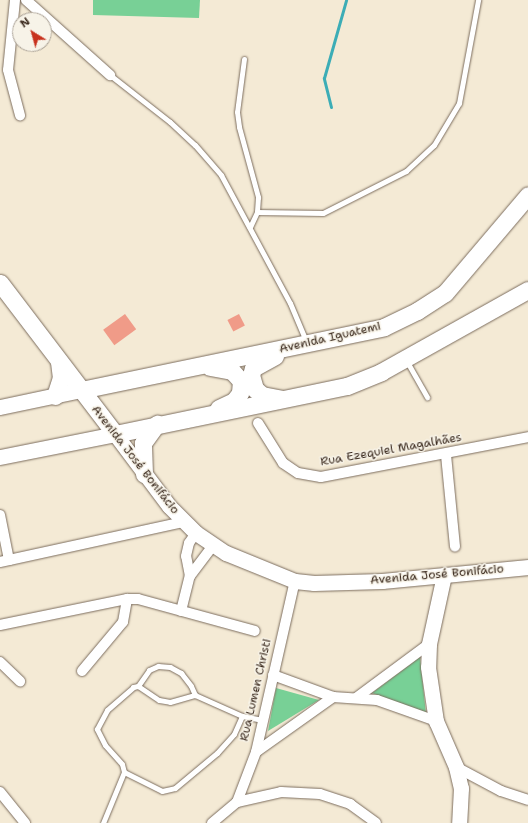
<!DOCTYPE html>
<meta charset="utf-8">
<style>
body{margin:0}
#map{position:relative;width:528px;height:823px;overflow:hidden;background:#f4ead5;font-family:"Shantell Sans",sans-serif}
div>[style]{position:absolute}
.green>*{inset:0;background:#78d096}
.stream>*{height:3px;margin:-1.5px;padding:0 1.5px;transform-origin:1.5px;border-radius:1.5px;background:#3cadb6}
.building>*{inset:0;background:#f09b88;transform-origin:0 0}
.roads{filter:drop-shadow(0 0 1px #7c6d5e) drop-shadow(0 0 1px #7c6d5e)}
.lane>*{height:5px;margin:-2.5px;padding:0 2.5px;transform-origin:2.5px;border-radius:2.5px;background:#fff}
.street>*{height:10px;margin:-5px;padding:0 5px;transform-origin:5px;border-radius:5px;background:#fff}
.secondary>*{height:15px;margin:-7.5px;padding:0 7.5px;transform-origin:7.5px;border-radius:7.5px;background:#fff}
.primary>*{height:17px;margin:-8.5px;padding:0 8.5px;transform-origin:8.5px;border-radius:8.5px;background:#fff}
span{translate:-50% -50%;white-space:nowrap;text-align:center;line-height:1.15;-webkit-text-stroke:3px #f7f3e8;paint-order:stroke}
.street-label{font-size:12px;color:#3b2a1e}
.north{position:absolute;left:12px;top:12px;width:40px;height:40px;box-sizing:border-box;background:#f7f3e8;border:1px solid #aca397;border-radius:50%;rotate:323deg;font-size:11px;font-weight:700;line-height:16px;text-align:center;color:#3b2a1e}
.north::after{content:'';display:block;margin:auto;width:14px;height:18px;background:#c8321e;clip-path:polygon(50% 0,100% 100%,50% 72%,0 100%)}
</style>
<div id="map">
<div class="green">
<i style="clip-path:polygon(93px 0,200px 0,199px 18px,93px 15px)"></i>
<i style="clip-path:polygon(420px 657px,426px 714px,372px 693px)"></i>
<i style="clip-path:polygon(276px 688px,319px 700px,268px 731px)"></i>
</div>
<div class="stream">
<i style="left:331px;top:107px;width:30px;rotate:-104deg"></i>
<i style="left:324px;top:78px;width:81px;rotate:-74.2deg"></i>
</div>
<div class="building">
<i style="left:125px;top:314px;width:19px;height:27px;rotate:54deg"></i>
<i style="left:239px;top:314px;width:13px;height:13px;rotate:63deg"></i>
</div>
<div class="roads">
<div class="lane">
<i style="left:244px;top:59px;width:53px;rotate:97.5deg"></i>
<i style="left:237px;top:112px;width:15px;rotate:82deg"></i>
<i style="left:239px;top:127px;width:73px;rotate:74.8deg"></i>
<i style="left:258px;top:197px;width:15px;rotate:94deg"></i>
<i style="left:257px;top:212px;width:17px;rotate:115deg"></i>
<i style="left:110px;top:75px;width:76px;rotate:38.1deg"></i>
<i style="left:170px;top:122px;width:34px;rotate:43deg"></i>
<i style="left:195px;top:145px;width:40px;rotate:49deg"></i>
<i style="left:221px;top:175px;width:145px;rotate:61.7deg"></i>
<i style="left:290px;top:303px;width:41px;rotate:67.2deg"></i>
<i style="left:257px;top:212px;width:66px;rotate:0.9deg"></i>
<i style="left:323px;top:213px;width:93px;rotate:-26.8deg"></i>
<i style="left:406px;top:171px;width:38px;rotate:-43deg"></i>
<i style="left:434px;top:145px;width:49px;rotate:-59.2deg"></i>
<i style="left:459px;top:103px;width:105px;rotate:-79.5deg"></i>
<i style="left:406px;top:360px;width:43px;rotate:60.4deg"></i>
<i style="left:138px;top:686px;width:19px;rotate:-55deg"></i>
<i style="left:149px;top:670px;width:10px;rotate:-24deg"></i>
<i style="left:158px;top:666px;width:12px;rotate:5deg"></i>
<i style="left:170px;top:667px;width:13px;rotate:29deg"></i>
<i style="left:181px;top:673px;width:16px;rotate:52deg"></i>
<i style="left:191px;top:686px;width:10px;rotate:66deg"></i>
<i style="left:124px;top:772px;width:42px;rotate:26.6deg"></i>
<i style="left:162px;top:791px;width:13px;rotate:-13deg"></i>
<i style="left:175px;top:788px;width:55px;rotate:-39.8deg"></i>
<i style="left:217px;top:753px;width:25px;rotate:-48deg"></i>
<i style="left:234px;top:734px;width:20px;rotate:-66deg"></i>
<i style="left:103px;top:823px;width:55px;rotate:-67.6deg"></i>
<i style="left:124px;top:772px;width:8px;rotate:-104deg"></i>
<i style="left:122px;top:764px;width:25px;rotate:-132deg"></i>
<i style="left:105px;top:745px;width:18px;rotate:-117deg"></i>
<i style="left:97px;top:729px;width:21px;rotate:-62deg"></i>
<i style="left:107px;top:710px;width:35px;rotate:-41deg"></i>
<i style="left:133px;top:687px;width:5px;rotate:-11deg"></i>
<i style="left:138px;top:686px;width:25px;rotate:34deg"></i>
<i style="left:159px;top:700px;width:11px;rotate:10deg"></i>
<i style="left:170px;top:702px;width:26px;rotate:-16deg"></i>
<i style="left:195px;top:695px;width:51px;rotate:24.1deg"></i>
<i style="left:242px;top:716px;width:21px;rotate:11deg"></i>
</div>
<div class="street">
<i style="left:15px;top:0;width:70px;rotate:95.7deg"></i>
<i style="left:8px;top:70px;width:47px;rotate:75.1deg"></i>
<i style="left:26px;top:0;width:113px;rotate:41.8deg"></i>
<i style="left:258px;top:423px;width:47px;rotate:58deg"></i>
<i style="left:283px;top:463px;width:18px;rotate:34deg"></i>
<i style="left:298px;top:473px;width:23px;rotate:10deg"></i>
<i style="left:321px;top:477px;width:211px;rotate:-10.9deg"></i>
<i style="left:446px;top:455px;width:92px;rotate:84.4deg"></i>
<i style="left:0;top:515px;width:46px;rotate:78.7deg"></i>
<i style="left:0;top:562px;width:187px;rotate:-12.3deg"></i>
<i style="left:190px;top:576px;width:20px;rotate:-101deg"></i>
<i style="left:186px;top:556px;width:13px;rotate:-77deg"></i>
<i style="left:189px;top:543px;width:12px;rotate:-55deg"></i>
<i style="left:181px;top:611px;width:36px;rotate:-76deg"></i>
<i style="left:190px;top:576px;width:38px;rotate:-53deg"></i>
<i style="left:0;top:625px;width:130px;rotate:-11.6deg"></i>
<i style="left:127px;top:599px;width:11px"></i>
<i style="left:138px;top:599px;width:121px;rotate:15.3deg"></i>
<i style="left:0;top:662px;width:28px;rotate:44deg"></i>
<i style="left:82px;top:671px;width:64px;rotate:-50.1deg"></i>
<i style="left:123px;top:622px;width:23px;rotate:-80deg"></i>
<i style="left:273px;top:675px;width:64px;rotate:20.1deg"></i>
<i style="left:356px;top:698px;width:91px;rotate:-36.5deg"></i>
<i style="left:256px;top:752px;width:95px;rotate:-35.5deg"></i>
<i style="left:333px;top:697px;width:44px;rotate:3.9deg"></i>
<i style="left:377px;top:700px;width:63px;rotate:19.6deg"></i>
<i style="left:456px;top:767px;width:51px;rotate:28.1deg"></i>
<i style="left:501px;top:791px;width:28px;rotate:18deg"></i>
<i style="left:0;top:792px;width:40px;rotate:51deg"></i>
<i style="left:237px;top:802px;width:53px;rotate:-69.2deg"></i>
<i style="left:256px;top:752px;width:175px;rotate:-77.2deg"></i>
<i style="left:212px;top:823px;width:33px;rotate:-40deg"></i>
<i style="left:237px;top:802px;width:45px;rotate:-12.8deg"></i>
<i style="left:281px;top:792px;width:39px;rotate:3deg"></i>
<i style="left:320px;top:794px;width:32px;rotate:18deg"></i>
<i style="left:350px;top:804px;width:32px;rotate:36deg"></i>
</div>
<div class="secondary">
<i style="left:0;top:407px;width:83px;rotate:-11.9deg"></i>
<i style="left:0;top:457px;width:117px;rotate:-11.3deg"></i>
<i style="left:115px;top:434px;width:90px;rotate:53.1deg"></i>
<i style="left:169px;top:506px;width:38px;rotate:45deg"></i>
<i style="left:196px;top:533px;width:36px;rotate:34deg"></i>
<i style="left:226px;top:553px;width:74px;rotate:22.1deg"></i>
<i style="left:295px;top:581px;width:19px;rotate:6deg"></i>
<i style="left:314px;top:583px;width:68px;rotate:-1.7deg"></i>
<i style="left:382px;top:581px;width:147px;rotate:-5.5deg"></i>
<i style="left:444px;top:575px;width:71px;rotate:102.3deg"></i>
<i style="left:429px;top:644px;width:23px;rotate:92deg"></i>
<i style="left:428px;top:667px;width:55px;rotate:81.6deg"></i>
<i style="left:436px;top:721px;width:50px;rotate:66.5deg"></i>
<i style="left:456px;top:767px;width:22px;rotate:77deg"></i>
<i style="left:461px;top:788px;width:35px;rotate:93deg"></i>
</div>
<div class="primary">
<i style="left:0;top:283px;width:190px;rotate:52.7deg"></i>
<i style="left:115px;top:434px;width:237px;rotate:-11.7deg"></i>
<i style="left:347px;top:386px;width:37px;rotate:-22deg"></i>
<i style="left:381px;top:372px;width:168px;rotate:-29.2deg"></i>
<i style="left:275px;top:356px;width:25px;rotate:151deg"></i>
<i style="left:253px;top:368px;width:7px;rotate:106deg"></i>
<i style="left:251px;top:375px;width:15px;rotate:74deg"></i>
<i style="left:255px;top:389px;width:9px;rotate:41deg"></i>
<i style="left:262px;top:395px;width:20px;rotate:11deg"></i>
<i style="left:210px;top:367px;width:22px;rotate:10deg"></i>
<i style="left:232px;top:371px;width:13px;rotate:48deg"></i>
<i style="left:241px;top:381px;width:12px;rotate:95deg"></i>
<i style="left:240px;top:393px;width:10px;rotate:127deg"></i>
<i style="left:234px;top:401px;width:17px;rotate:155deg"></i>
<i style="left:81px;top:390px;width:309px;rotate:-11.7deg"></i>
<i style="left:384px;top:327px;width:37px;rotate:-26deg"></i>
<i style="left:417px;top:311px;width:33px;rotate:-33deg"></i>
<i style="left:445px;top:293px;width:128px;rotate:-49.7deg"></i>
<i style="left:55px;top:396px;width:19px;rotate:-72deg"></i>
<i style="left:61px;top:378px;width:17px;rotate:-97deg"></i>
<i style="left:144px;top:474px;width:31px;rotate:-92deg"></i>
<i style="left:143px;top:443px;width:24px;rotate:-54deg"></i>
</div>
</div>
<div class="street-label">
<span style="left:330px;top:338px;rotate:-13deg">Avenida Iguatemi</span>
<span style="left:391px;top:450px;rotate:-10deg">Rua Ezequiel Magalhães</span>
<span style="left:135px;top:460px;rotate:52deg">Avenida José Bonifácio</span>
<span style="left:437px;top:575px;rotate:-5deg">Avenida José Bonifácio</span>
<span style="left:256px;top:690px;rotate:-77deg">Rua Lumen Christi</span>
</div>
<div class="north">N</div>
</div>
